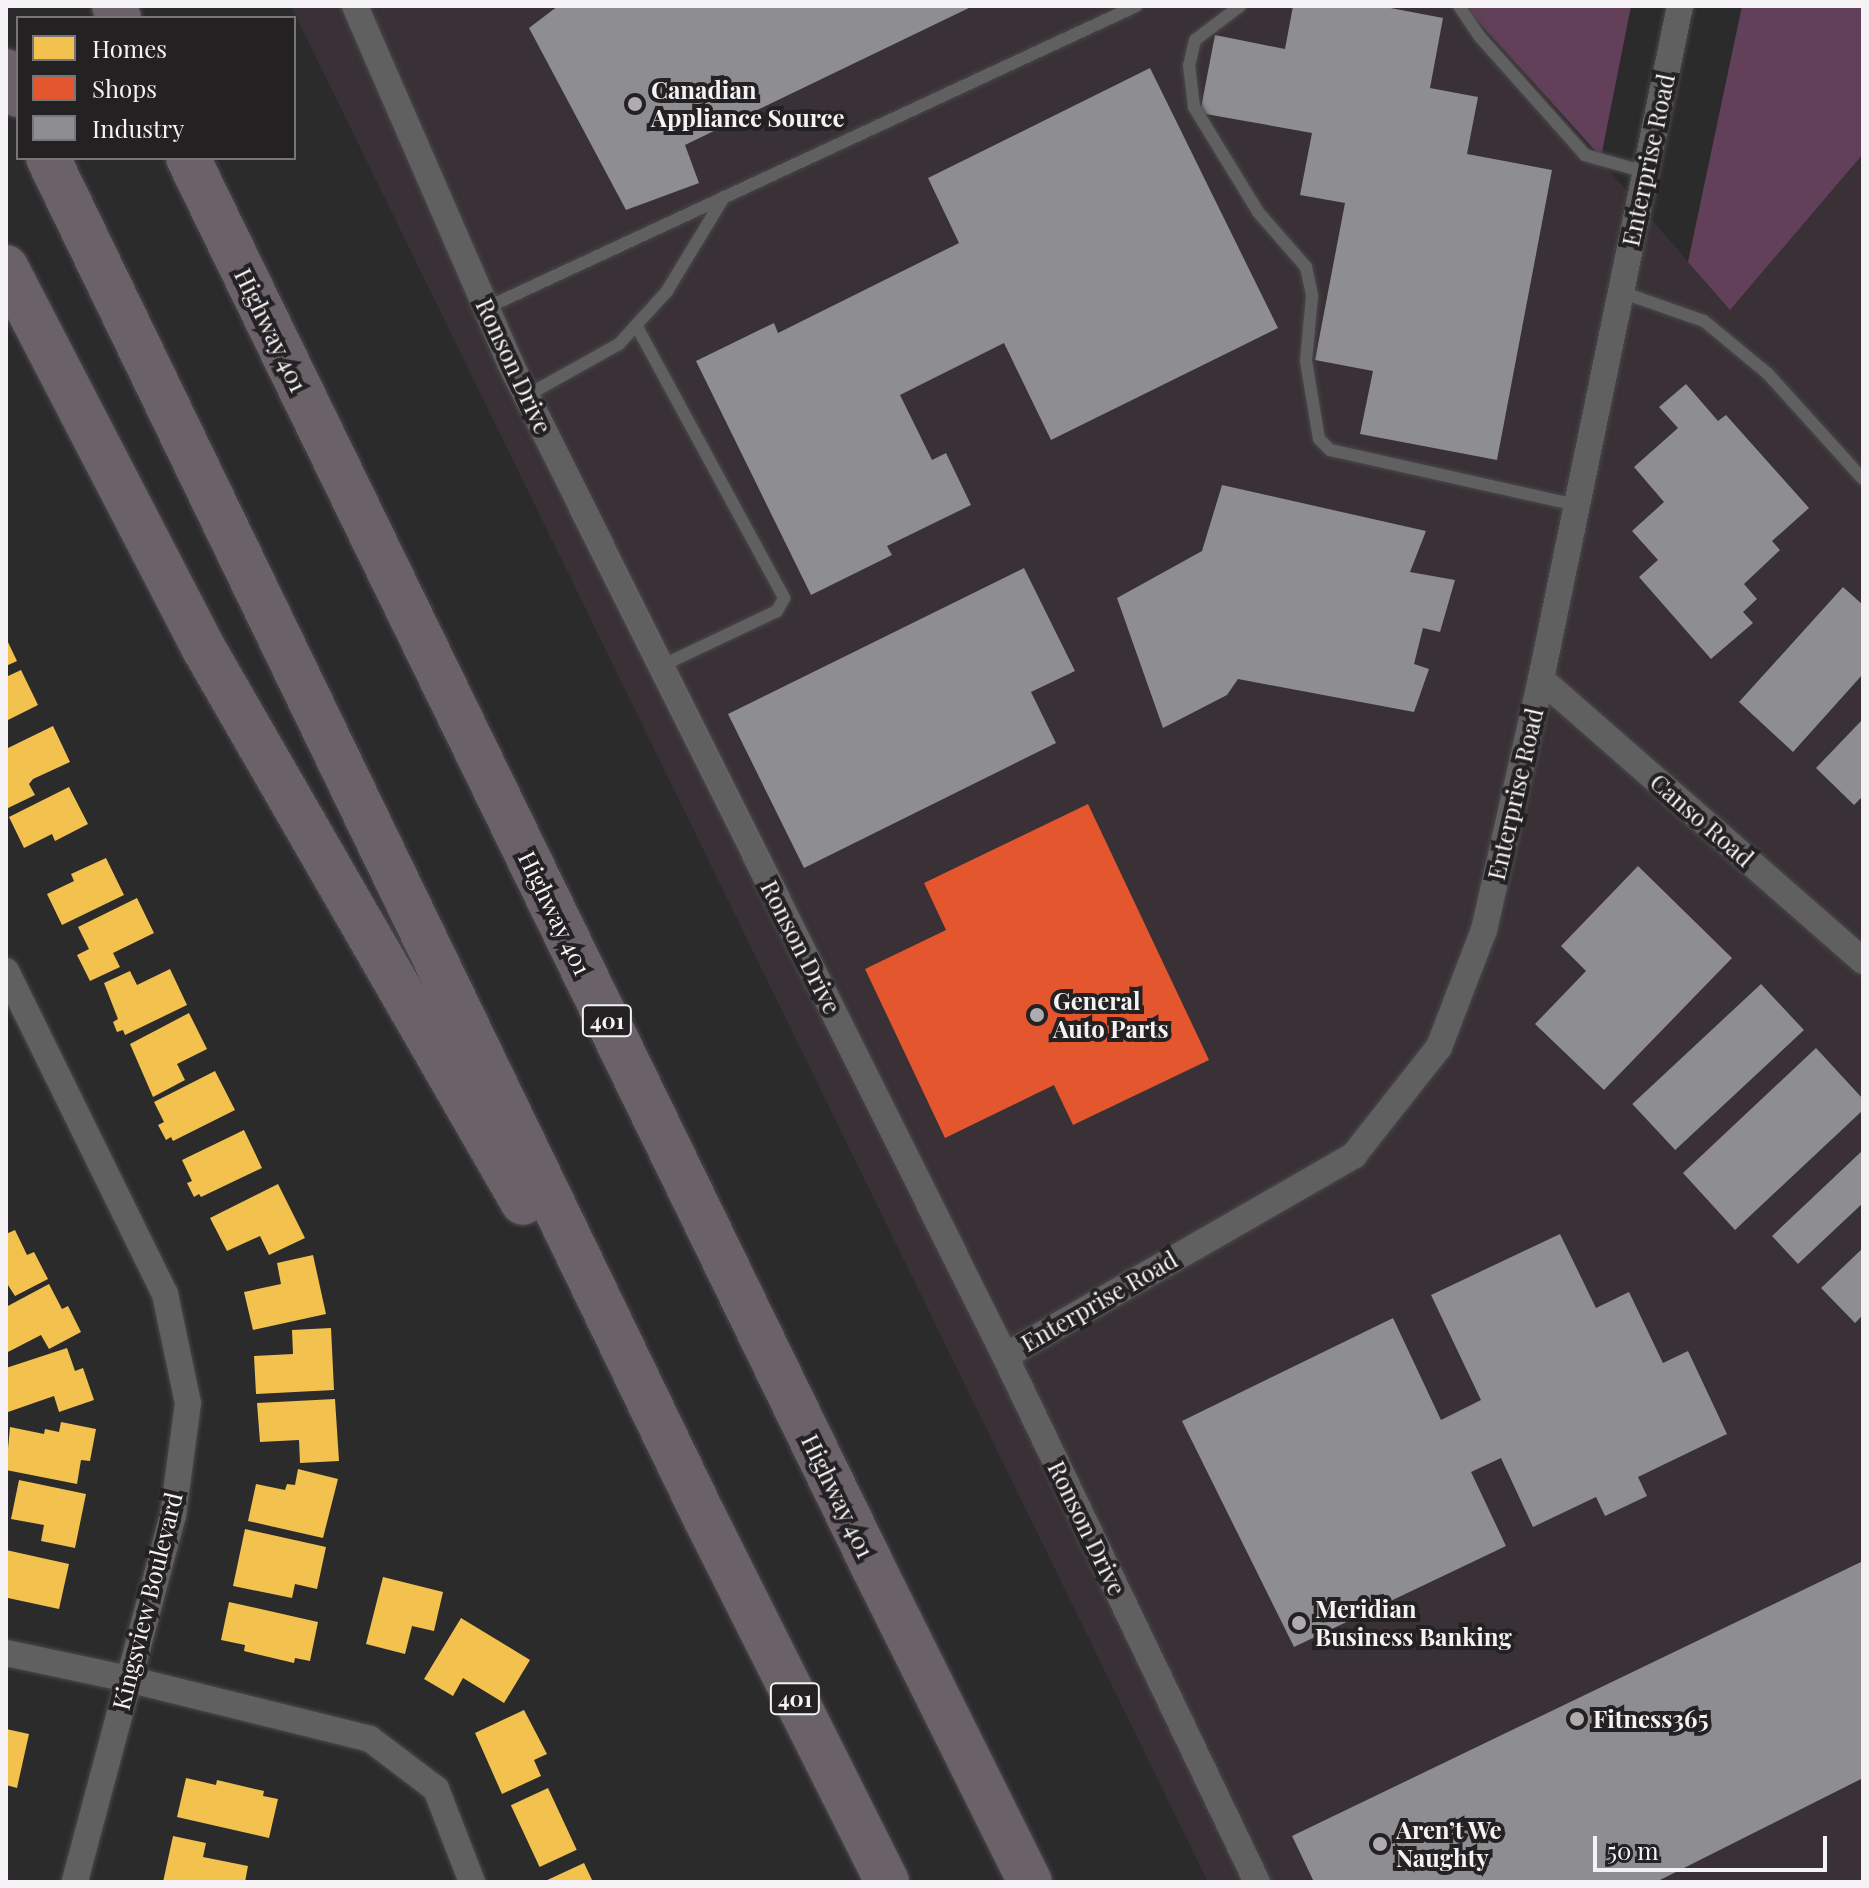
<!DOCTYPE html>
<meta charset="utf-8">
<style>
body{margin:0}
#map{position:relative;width:1869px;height:1888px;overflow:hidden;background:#2c2b2c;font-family:"Playfair Display",serif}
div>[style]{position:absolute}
.built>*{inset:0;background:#393136}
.green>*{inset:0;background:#624059}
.homes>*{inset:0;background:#f2c14e;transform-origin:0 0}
.shops>*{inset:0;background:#e4572e}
.industry>*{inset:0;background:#8d8d92;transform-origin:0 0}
.roads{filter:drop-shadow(0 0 2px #4a484a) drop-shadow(0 0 2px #4a484a)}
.lane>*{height:12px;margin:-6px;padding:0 6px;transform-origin:6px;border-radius:6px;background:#616061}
.street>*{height:26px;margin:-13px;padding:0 13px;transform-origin:13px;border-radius:13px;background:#616061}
.highway>*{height:44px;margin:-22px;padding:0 22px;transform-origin:22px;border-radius:22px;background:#6b6168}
.dots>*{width:22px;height:22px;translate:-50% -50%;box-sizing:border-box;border:4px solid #242123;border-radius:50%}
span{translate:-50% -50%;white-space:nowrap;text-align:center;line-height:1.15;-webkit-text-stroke:8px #242123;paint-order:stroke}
.shield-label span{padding:2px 6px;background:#242123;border:2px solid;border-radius:6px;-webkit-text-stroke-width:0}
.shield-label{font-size:22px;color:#f4f2f4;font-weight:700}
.poi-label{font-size:24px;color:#f4f2f4;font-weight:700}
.left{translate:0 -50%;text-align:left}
.street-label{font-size:24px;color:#f4f2f4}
.frame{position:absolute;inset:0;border:8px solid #f4f2f4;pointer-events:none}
.legend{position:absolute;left:16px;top:16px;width:280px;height:144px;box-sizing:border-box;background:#242123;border:2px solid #777577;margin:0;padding:10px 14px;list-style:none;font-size:24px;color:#f4f2f4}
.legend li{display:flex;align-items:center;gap:16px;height:40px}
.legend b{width:40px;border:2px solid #777577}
.scale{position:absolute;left:1593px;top:1836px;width:234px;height:36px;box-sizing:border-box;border:4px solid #f4f2f4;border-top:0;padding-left:10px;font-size:24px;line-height:28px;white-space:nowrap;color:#f4f2f4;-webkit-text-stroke:6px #242123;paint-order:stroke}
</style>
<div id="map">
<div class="built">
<i style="clip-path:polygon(291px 6px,1466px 6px,1730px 310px,1863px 154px,1863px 1882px,1208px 1882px)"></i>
</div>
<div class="green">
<i style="clip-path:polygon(1631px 6px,1601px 157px,1465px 7px,1466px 6px)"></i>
<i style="clip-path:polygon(1742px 6px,1863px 6px,1863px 154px,1730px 310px,1688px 262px)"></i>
</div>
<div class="homes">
<i style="clip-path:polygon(6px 638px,17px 661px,6px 666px)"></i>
<i style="clip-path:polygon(21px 670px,38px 705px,6px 721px,6px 677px)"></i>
<i style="clip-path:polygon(53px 726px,70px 762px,33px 779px,29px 784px,35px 795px,6px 809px,6px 749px)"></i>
<i style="clip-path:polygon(69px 787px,88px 824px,55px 841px,52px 834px,24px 848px,9px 817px)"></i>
<i style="clip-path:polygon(106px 858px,124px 895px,62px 925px,47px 894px,74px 881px,71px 874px)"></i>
<i style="clip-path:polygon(137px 898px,154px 933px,113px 953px,120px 967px,90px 981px,77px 955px,89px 949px,78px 927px)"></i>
<i style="clip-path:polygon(170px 969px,187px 1005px,125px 1035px,123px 1030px,117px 1032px,113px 1022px,118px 1019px,104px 983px,130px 971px,137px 985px)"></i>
<i style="clip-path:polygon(189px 1013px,207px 1049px,177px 1064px,185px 1080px,153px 1097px,130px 1044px)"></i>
<i style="clip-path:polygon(215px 1071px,235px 1110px,173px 1141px,171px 1137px,166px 1140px,158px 1125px,164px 1122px,154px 1102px)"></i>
<i style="clip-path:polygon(244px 1130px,262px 1168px,201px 1197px,199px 1194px,194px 1197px,187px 1183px,192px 1181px,182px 1160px)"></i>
<i style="clip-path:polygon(278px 1184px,305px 1238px,269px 1255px,260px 1236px,227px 1251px,210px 1218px)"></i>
<i style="clip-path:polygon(15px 1230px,27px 1255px,34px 1252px,48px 1279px,15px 1296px,6px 1282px,6px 1234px)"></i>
<i style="clip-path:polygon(313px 1255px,326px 1314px,253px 1330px,244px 1292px,281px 1284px,277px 1263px)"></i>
<i style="clip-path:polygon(49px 1284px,62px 1309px,68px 1306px,81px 1332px,49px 1349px,41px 1335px,6px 1353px,6px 1307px)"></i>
<i style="clip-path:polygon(331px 1328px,334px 1390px,256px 1394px,254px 1356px,293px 1354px,292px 1330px)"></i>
<i style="clip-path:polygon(67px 1348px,75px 1371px,83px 1368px,94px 1400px,59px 1412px,54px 1396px,8px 1412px,6px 1368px)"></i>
<i style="clip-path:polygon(335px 1399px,339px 1461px,300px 1463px,299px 1440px,260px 1442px,257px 1403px)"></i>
<i style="clip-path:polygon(61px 1422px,96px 1429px,90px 1461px,81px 1460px,77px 1484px,6px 1470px,10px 1427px,44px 1434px,45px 1429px,59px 1432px)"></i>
<i style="clip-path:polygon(298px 1469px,338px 1479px,323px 1538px,248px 1521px,256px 1484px,285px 1490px,287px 1484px,295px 1485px)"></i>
<i style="clip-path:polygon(19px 1480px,86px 1494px,75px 1548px,41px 1541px,44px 1525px,11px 1519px)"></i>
<i style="clip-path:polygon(245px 1529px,326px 1547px,317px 1589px,295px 1584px,292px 1598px,233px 1586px)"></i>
<i style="clip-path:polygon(6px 1550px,69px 1564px,59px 1609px,8px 1598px)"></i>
<i style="clip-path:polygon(383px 1577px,443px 1592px,434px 1631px,412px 1626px,405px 1654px,366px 1644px)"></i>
<i style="clip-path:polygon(229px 1602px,318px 1622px,310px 1661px,295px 1658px,294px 1663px,244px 1651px,245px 1645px,221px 1640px)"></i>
<i style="clip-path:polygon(461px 1618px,530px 1660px,504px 1703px,463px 1678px,453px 1696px,424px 1679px)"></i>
<i style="clip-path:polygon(524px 1710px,547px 1754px,534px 1760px,541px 1776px,502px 1794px,475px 1733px)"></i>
<i style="clip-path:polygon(6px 1729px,29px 1734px,17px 1788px,6px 1785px)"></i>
<i style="clip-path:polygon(186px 1778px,216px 1785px,217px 1780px,264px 1791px,263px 1796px,278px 1799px,269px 1838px,177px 1817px)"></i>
<i style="left:548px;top:1788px;width:68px;height:41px;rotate:65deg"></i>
<i style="clip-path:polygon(173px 1836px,206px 1843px,203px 1857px,248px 1866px,245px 1882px,163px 1882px)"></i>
<i style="clip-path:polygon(584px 1863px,593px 1882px,543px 1882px)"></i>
</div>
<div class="shops">
<i style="clip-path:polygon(1088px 804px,1209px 1060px,1073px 1125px,1054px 1085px,945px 1138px,865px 969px,946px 930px,924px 883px)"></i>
</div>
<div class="industry">
<i style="clip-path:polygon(558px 6px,973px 6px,685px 145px,699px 183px,626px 210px,529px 28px)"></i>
<i style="clip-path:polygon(1293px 6px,1380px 6px,1443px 18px,1430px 88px,1478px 97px,1467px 154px,1552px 170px,1497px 460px,1360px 434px,1373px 371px,1315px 360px,1345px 203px,1300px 195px,1312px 133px,1200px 113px,1215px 35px,1285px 49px)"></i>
<i style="clip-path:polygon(1150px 68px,1278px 328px,1051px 440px,1004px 343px,900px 395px,932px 460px,946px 453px,971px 505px,887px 546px,892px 555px,811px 595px,696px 361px,774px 323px,778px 333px,959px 243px,928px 178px)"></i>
<i style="clip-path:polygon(1686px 384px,1718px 421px,1726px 415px,1809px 508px,1772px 541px,1780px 550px,1744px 584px,1757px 599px,1743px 612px,1753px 623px,1711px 659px,1639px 577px,1658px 560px,1632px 531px,1664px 502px,1634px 467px,1678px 428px,1659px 407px)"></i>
<i style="clip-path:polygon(1222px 485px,1426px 531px,1410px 572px,1455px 580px,1440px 632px,1423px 628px,1414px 664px,1429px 669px,1414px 712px,1238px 679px,1227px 695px,1163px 728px,1117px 598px,1202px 551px)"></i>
<i style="clip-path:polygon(1024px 568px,1075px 671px,1031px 692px,1056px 743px,804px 868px,728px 714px)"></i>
<i style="clip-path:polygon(1843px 587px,1863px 605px,1863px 674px,1793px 752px,1739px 702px)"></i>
<i style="clip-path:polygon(1863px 719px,1863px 796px,1854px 805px,1816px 768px)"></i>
<i style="clip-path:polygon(1638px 866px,1732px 958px,1604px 1090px,1535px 1024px,1586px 971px,1561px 946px)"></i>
<i style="left:1761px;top:984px;width:63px;height:176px;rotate:47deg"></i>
<i style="clip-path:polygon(1816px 1048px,1863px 1099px,1863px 1110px,1735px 1230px,1683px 1173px)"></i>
<i style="clip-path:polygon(1863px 1150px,1863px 1203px,1798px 1264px,1772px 1236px)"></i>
<i style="clip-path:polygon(1560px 1234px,1596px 1308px,1629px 1292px,1663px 1363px,1688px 1351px,1727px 1434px,1638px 1477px,1647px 1496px,1605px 1516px,1596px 1497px,1533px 1527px,1501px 1458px,1471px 1472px,1506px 1546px,1294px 1647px,1182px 1421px,1393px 1318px,1441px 1420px,1481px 1400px,1431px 1295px)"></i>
<i style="clip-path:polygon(1863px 1248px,1863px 1315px,1855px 1323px,1821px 1288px)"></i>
<i style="clip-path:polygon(1863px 1561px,1863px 1778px,1656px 1882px,1314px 1882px,1292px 1836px)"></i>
</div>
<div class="roads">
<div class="lane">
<i style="left:1240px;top:6px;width:56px;rotate:142.9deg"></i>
<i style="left:1195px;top:40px;width:26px;rotate:103deg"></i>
<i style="left:1189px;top:65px;width:42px;rotate:83.2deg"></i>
<i style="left:1194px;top:107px;width:123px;rotate:58.6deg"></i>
<i style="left:1258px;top:212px;width:73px;rotate:48.9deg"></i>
<i style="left:1306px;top:267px;width:30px;rotate:78deg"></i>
<i style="left:1312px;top:296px;width:65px;rotate:95.3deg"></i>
<i style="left:1306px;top:361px;width:79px;rotate:80.5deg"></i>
<i style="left:1319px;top:439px;width:16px;rotate:45deg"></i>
<i style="left:1330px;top:450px;width:253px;rotate:12.6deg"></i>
<i style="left:1459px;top:6px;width:37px;rotate:56deg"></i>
<i style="left:1480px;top:37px;width:158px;rotate:48.3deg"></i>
<i style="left:1585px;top:155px;width:62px;rotate:15.8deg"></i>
<i style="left:1621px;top:292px;width:88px;rotate:19.3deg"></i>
<i style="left:1704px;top:321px;width:83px;rotate:39.6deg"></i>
<i style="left:1768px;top:374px;width:142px;rotate:47.9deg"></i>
<i style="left:486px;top:308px;width:717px;rotate:-24.92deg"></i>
<i style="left:636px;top:325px;width:311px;rotate:61.5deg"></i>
<i style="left:784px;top:598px;width:15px;rotate:118deg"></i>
<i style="left:777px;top:611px;width:128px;rotate:154.6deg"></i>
<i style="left:526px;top:396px;width:107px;rotate:-29.2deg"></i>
<i style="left:619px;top:344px;width:72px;rotate:-47.8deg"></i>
<i style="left:667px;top:291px;width:110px;rotate:-58.8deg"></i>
</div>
<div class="street">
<i style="left:355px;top:6px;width:391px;rotate:66.5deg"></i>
<i style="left:511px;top:365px;width:1107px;rotate:63.5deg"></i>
<i style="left:1005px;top:1356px;width:583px;rotate:64.4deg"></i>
<i style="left:1541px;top:679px;width:428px;rotate:41.2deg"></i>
<i style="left:6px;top:971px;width:360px;rotate:63.8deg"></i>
<i style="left:165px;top:1294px;width:111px;rotate:78.1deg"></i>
<i style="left:188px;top:1403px;width:113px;rotate:97.6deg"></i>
<i style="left:173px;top:1515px;width:380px;rotate:105deg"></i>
<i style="left:1005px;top:1356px;width:403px;rotate:-29.9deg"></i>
<i style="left:1354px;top:1155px;width:137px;rotate:-51.8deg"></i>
<i style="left:1439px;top:1047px;width:125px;rotate:-69deg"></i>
<i style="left:1484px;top:930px;width:257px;rotate:-77.2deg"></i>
<i style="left:1541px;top:679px;width:687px;rotate:-78.33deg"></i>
<i style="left:6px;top:1653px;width:125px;rotate:12deg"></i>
<i style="left:128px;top:1679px;width:249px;rotate:13.9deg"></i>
<i style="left:370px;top:1739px;width:83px;rotate:37.1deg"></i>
<i style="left:436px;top:1789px;width:100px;rotate:68.8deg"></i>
</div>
<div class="highway">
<i style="left:114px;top:6px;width:13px;rotate:67deg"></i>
<i style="left:6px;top:71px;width:27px;rotate:63deg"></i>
<i style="left:48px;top:158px;width:1508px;rotate:64.22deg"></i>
<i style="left:704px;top:1516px;width:409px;rotate:63.4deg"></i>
<i style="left:188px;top:158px;width:1562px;rotate:64.07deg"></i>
<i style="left:871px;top:1563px;width:356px;rotate:63.5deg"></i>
<i style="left:6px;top:267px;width:430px;rotate:62.6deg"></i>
<i style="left:204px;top:649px;width:639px;rotate:60.07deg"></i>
</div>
</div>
<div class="dots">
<i style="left:635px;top:104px;background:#aeacae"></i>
<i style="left:1037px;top:1015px;background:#aeacae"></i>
<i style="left:1299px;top:1623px;background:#aeacae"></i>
<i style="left:1577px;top:1719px;background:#aeacae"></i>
<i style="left:1380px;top:1844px;background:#aeacae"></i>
</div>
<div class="shield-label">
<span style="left:607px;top:1021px">401</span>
<span style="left:795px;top:1699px">401</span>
</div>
<div class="poi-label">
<span class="left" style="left:651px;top:104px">Canadian<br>Appliance Source</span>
<span class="left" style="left:1053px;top:1015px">General<br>Auto Parts</span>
<span class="left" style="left:1315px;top:1623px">Meridian<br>Business Banking</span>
<span class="left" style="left:1593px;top:1719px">Fitness365</span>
<span class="left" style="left:1396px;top:1844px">Aren’t We<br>Naughty</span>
</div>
<div class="street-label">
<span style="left:1648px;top:160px;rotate:-78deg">Enterprise Road</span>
<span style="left:271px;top:330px;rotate:64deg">Highway 401</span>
<span style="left:514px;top:366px;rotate:65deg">Ronson Drive</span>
<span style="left:1515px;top:794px;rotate:-77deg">Enterprise Road</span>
<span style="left:1702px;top:820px;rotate:41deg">Canso Road</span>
<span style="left:555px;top:913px;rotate:64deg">Highway 401</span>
<span style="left:801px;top:947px;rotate:63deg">Ronson Drive</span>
<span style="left:1099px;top:1301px;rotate:-30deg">Enterprise Road</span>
<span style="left:838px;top:1496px;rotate:64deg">Highway 401</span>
<span style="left:1087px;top:1528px;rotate:64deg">Ronson Drive</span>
<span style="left:147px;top:1601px;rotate:-76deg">Kingsview Boulevard</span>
</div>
<div class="frame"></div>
<ul class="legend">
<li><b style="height:22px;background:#f2c14e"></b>Homes</li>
<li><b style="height:22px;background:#e4572e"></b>Shops</li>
<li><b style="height:22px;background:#8d8d92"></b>Industry</li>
</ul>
<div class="scale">50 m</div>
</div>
